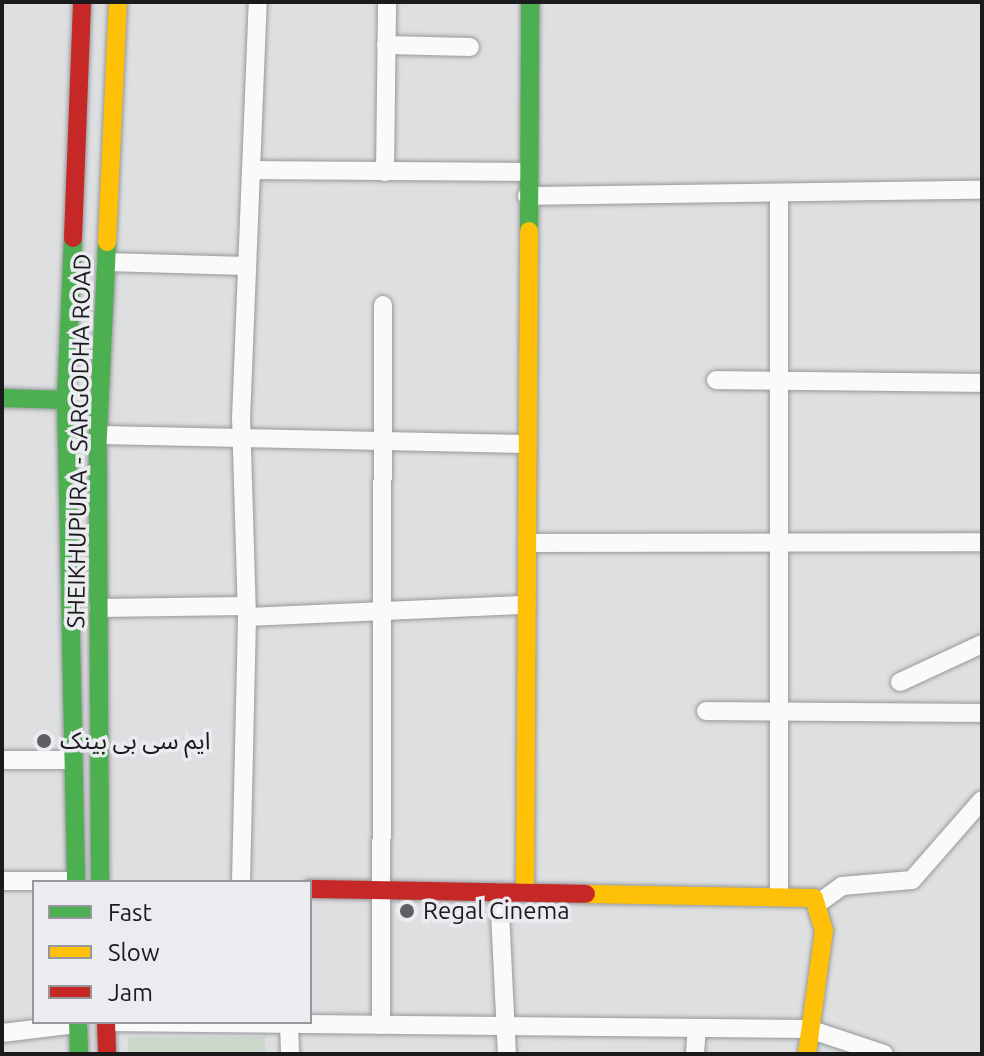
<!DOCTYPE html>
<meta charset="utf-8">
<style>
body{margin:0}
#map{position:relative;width:984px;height:1056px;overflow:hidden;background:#dddfe1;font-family:Ubuntu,"Noto Sans Arabic",sans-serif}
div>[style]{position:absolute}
.green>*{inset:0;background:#ccd8cb;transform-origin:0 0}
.roads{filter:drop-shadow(0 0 2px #979899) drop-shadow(0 0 2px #979899)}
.street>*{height:18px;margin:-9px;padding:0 9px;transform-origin:9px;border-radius:9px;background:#fafafa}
.fast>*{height:18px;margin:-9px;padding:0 9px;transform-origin:9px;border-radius:9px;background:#4caf50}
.slow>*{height:18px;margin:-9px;padding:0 9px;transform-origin:9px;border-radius:9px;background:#ffc107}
.jam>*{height:18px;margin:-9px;padding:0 9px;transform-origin:9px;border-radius:9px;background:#c62828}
.dots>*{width:22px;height:22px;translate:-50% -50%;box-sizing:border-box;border:4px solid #eaecf0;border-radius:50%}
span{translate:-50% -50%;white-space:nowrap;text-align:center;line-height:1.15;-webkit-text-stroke:7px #eaecf0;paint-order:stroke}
.street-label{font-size:24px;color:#1b1b1d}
.poi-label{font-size:24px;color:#1b1b1d}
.left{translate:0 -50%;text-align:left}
.frame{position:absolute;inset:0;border:4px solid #1b1b1d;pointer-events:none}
.legend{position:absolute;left:32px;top:880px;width:280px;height:144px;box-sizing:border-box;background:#eaecf0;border:2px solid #97989c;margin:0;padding:10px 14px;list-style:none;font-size:24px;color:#1b1b1d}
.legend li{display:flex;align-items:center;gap:16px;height:40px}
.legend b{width:40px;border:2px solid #97989c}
</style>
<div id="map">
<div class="green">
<i style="left:128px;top:1037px;width:137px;height:17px"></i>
</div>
<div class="roads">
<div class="street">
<i style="left:386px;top:45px;width:84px;rotate:1.4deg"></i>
<i style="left:251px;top:170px;width:276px;rotate:0.4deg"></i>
<i style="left:385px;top:172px;width:170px;rotate:-89.3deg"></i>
<i style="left:527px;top:196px;width:455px;rotate:-0.8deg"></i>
<i style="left:106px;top:262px;width:141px;rotate:1.6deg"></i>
<i style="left:716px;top:380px;width:266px;rotate:0.6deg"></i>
<i style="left:98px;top:435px;width:429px;rotate:1.2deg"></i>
<i style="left:527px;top:543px;width:455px;rotate:-0.1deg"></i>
<i style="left:98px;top:608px;width:148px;rotate:-0.8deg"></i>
<i style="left:247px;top:617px;width:280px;rotate:-2.5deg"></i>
<i style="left:900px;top:682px;width:90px;rotate:-24.9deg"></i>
<i style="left:706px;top:711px;width:276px;rotate:0.4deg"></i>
<i style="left:2px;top:760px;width:71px"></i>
<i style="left:2px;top:881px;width:74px"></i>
<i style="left:241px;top:882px;width:265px;rotate:-88.7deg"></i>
<i style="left:247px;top:617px;width:198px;rotate:-91.7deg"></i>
<i style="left:241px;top:419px;width:417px;rotate:-87.7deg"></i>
<i style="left:499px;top:892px;width:162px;rotate:87.2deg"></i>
<i style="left:779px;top:896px;width:703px;rotate:-90deg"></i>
<i style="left:820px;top:902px;width:27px;rotate:-36deg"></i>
<i style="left:842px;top:886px;width:70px;rotate:-4.9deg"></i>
<i style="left:912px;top:880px;width:106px;rotate:-48.8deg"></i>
<i style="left:106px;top:1022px;width:703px;rotate:0.57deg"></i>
<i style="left:809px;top:1029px;width:79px;rotate:18.4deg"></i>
<i style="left:289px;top:1024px;width:30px;rotate:88deg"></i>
<i style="left:381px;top:1025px;width:720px;rotate:-89.84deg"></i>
<i style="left:2px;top:1033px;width:77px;rotate:-6.8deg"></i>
<i style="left:695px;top:1054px;width:26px;rotate:-86deg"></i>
</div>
<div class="fast">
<i style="left:529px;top:231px;width:229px;rotate:-89.7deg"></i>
<i style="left:73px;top:238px;width:162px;rotate:92.5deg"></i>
<i style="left:66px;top:400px;width:482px;rotate:88.8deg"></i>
<i style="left:2px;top:398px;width:64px;rotate:1.8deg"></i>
<i style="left:100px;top:882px;width:447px;rotate:-90.3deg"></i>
<i style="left:98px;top:435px;width:193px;rotate:-87.3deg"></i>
<i style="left:78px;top:1022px;width:32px;rotate:88deg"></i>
</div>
<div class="slow">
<i style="left:107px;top:242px;width:240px;rotate:-87.4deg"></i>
<i style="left:525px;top:892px;width:661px;rotate:-89.65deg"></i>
<i style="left:586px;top:894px;width:228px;rotate:1deg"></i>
<i style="left:814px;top:898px;width:34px;rotate:73deg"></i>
<i style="left:824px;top:930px;width:125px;rotate:97.8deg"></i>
</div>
<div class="jam">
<i style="left:73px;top:238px;width:236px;rotate:-87.8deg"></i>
<i style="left:310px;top:889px;width:276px;rotate:1deg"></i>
<i style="left:106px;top:1022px;width:32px;rotate:88deg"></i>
</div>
</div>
<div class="dots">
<i style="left:44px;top:741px;background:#5f6062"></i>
<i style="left:407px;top:911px;background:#5f6062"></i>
</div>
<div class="street-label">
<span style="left:79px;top:441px;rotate:-89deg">SHEIKHUPURA - SARGODHA ROAD</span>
</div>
<div class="poi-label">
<span class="left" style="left:60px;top:741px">ایم سی بی بینک</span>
<span class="left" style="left:423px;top:911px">Regal Cinema</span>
</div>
<div class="frame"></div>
<ul class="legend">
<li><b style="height:10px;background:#4caf50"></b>Fast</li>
<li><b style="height:10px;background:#ffc107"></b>Slow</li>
<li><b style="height:10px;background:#c62828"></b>Jam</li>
</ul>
</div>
